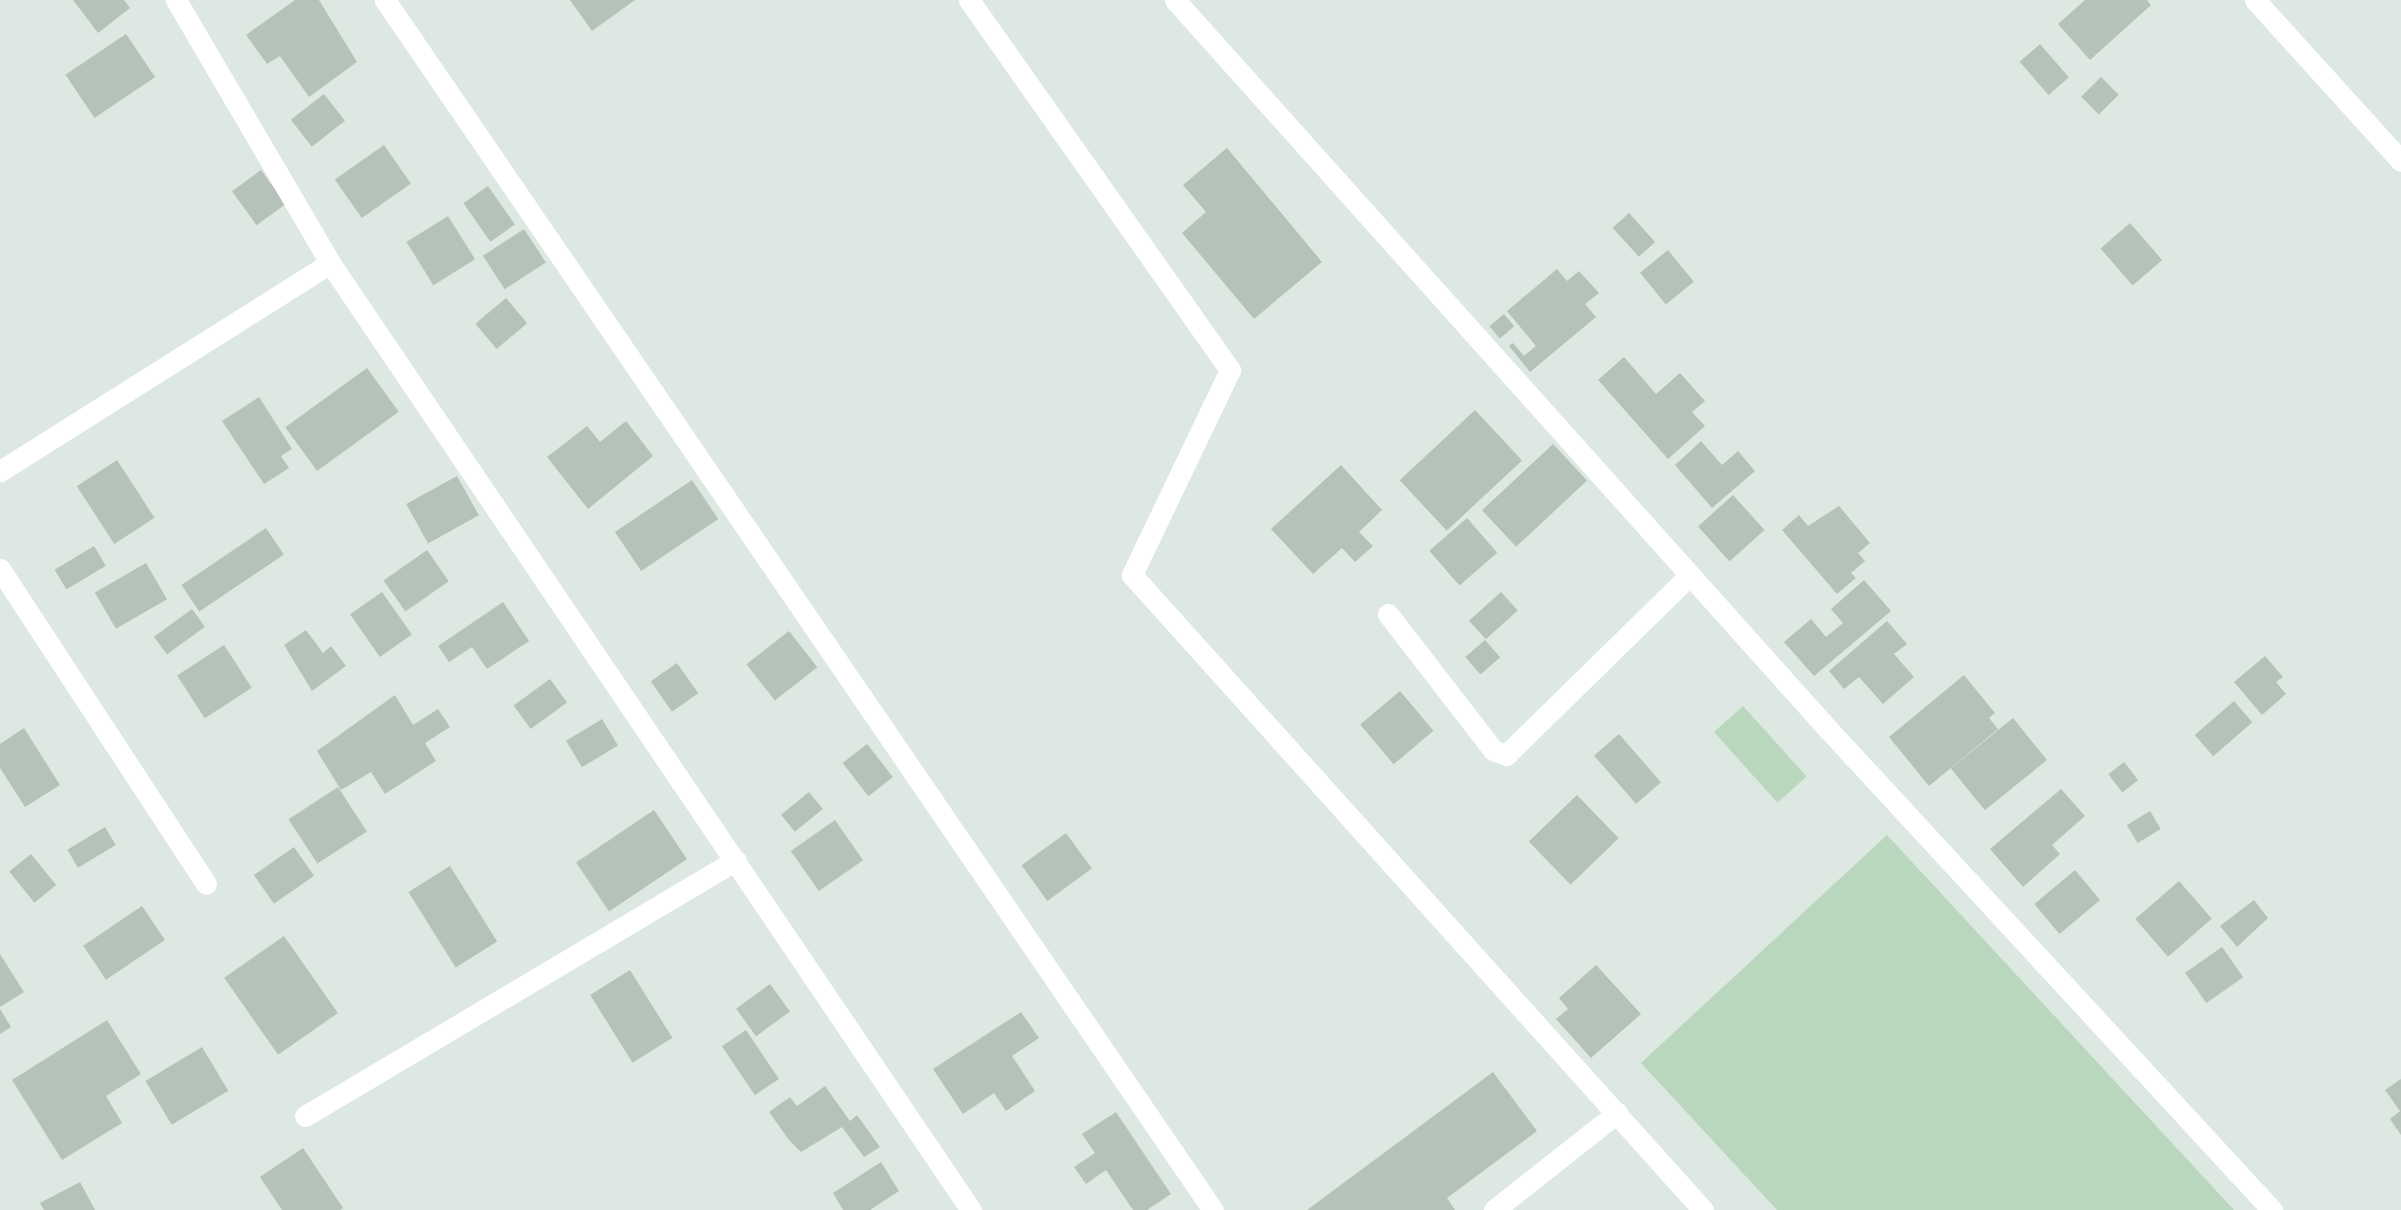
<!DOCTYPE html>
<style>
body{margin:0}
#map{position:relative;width:2401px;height:1210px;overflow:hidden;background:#dee8e2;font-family:"Alegreya Sans",sans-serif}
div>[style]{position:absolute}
.green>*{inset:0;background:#b9d7bc;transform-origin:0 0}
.building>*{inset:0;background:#b4c2ba;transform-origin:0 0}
.minor>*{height:21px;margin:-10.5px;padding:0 10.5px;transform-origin:10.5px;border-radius:10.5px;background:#fff}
span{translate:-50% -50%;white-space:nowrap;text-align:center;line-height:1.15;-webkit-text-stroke:5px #eef5f0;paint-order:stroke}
</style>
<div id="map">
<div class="green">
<i style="left:1743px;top:706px;width:95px;height:39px;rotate:48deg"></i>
<i style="clip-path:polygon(1887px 835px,2234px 1210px,1777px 1210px,1641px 1063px)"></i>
</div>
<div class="building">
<i style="clip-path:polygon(73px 0,124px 0,130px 8px,98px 33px)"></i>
<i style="clip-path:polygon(295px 0,319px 0,357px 62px,309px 97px,280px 56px,267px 64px,246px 35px)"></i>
<i style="clip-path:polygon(570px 0,635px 0,592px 31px)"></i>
<i style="clip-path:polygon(2085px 0,2147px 0,2151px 5px,2090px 60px,2058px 24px)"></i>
<i style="left:126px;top:34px;width:52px;height:73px;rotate:56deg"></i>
<i style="left:2040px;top:44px;width:44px;height:27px;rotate:49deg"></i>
<i style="left:2101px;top:77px;width:25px;height:28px;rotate:45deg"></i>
<i style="left:324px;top:94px;width:34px;height:42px;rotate:52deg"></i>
<i style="left:384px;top:145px;width:47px;height:60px;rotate:55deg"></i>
<i style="clip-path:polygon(1227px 148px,1322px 262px,1254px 319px,1182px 233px,1206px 212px,1183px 185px)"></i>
<i style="left:261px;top:170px;width:42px;height:36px;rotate:54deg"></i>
<i style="left:488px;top:186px;width:47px;height:30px;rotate:55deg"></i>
<i style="left:1629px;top:213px;width:39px;height:22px;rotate:48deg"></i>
<i style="left:448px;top:216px;width:51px;height:49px;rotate:58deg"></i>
<i style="left:2130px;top:223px;width:49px;height:39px;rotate:49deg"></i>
<i style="left:524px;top:229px;width:40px;height:49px;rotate:57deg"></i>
<i style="left:1668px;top:250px;width:41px;height:36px;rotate:51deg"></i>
<i style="clip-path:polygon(1557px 269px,1567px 281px,1579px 271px,1599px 293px,1585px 304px,1596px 317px,1530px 372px,1509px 346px,1513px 343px,1524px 356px,1536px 346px,1507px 311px)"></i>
<i style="left:506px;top:298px;width:33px;height:40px;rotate:50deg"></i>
<i style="left:1504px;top:314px;width:16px;height:19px;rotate:50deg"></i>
<i style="clip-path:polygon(1624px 357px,1656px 394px,1680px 373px,1705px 401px,1692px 412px,1705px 426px,1668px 459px,1598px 380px)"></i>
<i style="left:367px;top:368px;width:54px;height:101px;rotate:54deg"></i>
<i style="clip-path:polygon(259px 397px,292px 449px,281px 456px,289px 468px,264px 484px,222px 421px)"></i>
<i style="left:1475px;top:410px;width:69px;height:103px;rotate:47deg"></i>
<i style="clip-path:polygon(626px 421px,653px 456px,588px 509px,547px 457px,587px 426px,600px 442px)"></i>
<i style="clip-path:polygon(1701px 441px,1722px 465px,1738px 451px,1755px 471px,1712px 508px,1675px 465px)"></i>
<i style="left:1553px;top:444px;width:50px;height:97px;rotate:47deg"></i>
<i style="left:117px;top:460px;width:69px;height:48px;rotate:57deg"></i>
<i style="clip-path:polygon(1341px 465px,1382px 510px,1359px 532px,1373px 546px,1355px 562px,1342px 548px,1313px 574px,1271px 529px)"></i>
<i style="left:457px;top:476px;width:45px;height:58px;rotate:61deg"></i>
<i style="left:692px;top:480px;width:47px;height:93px;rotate:56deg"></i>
<i style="left:1733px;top:495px;width:47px;height:47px;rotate:48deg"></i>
<i style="clip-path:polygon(1839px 506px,1870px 543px,1858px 553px,1865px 561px,1851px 573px,1856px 578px,1837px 594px,1782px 530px,1799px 515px,1808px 526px)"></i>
<i style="left:1467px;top:518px;width:46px;height:50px;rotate:49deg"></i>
<i style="left:266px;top:528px;width:32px;height:102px;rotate:56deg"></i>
<i style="left:94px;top:546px;width:23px;height:46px;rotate:59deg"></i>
<i style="left:427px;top:550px;width:38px;height:53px;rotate:55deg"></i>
<i style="left:146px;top:563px;width:42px;height:59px;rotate:60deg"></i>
<i style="clip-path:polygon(1864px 580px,1891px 611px,1814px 676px,1784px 642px,1811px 619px,1826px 637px,1843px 623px,1831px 609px)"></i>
<i style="left:382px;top:592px;width:52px;height:39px;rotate:55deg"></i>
<i style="left:1501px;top:592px;width:25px;height:43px;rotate:48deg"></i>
<i style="clip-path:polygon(503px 602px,529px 641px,487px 669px,472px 647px,449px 662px,438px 646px)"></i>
<i style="left:192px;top:609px;width:22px;height:47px;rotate:54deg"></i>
<i style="clip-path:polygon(1887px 621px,1907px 644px,1894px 654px,1914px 677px,1883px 704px,1859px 677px,1844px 689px,1829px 671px)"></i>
<i style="clip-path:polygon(306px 630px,323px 653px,331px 646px,346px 666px,312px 691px,284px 645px)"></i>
<i style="left:789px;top:631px;width:46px;height:54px;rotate:52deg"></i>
<i style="left:1485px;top:640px;width:23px;height:26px;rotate:49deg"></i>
<i style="left:224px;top:645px;width:51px;height:56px;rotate:57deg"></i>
<i style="clip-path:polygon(2265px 656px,2283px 677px,2276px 682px,2286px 694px,2262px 715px,2234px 682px)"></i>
<i style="left:677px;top:663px;width:37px;height:32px;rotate:55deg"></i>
<i style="clip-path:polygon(1964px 675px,1995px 713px,1989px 718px,1998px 729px,1929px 786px,1889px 737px)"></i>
<i style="left:550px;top:679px;width:29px;height:45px;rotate:54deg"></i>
<i style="left:1400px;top:691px;width:52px;height:52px;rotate:50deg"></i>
<i style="clip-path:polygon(395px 695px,413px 725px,438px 709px,450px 727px,425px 743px,436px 761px,385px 794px,371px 772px,341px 790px,317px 751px)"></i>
<i style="left:2234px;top:701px;width:28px;height:52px;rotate:49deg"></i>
<i style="left:2013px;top:718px;width:54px;height:80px;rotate:51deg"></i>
<i style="left:602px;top:719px;width:31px;height:42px;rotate:59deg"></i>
<i style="clip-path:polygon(24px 728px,60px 785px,25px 807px,0 768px,0 744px)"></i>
<i style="left:1619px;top:734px;width:64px;height:33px;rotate:49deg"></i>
<i style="left:867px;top:744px;width:42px;height:31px;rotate:52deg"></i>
<i style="left:2124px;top:762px;width:23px;height:20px;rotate:52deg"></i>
<i style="left:338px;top:787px;width:53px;height:59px;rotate:57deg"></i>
<i style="clip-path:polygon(2061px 789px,2085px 816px,2052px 845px,2060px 854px,2023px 887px,1990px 849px)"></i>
<i style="left:809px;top:792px;width:22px;height:36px;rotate:51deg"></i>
<i style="left:1577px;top:795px;width:60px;height:67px;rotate:46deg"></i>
<i style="left:654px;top:810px;width:59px;height:94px;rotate:56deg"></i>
<i style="left:2150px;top:811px;width:21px;height:27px;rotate:59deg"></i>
<i style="left:835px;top:820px;width:49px;height:54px;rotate:55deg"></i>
<i style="left:105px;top:827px;width:21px;height:44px;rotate:59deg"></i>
<i style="left:1066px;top:833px;width:44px;height:55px;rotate:54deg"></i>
<i style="left:294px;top:847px;width:35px;height:49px;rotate:55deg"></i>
<i style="left:31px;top:854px;width:40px;height:28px;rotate:51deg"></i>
<i style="left:450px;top:866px;width:89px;height:49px;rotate:58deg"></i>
<i style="left:2075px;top:870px;width:39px;height:53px;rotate:50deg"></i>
<i style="left:2179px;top:881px;width:50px;height:58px;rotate:49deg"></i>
<i style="clip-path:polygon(2254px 900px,2268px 918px,2237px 947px,2220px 926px)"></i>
<i style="left:142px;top:906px;width:41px;height:71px;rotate:56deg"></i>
<i style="left:284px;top:936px;width:94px;height:73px;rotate:55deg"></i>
<i style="left:2222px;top:947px;width:37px;height:45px;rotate:55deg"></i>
<i style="clip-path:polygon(0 954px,24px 992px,0 1007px)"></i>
<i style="clip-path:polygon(1596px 965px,1641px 1014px,1591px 1058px,1556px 1019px,1568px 1009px,1559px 998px)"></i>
<i style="left:630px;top:970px;width:80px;height:47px;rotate:58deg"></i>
<i style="left:770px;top:984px;width:34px;height:42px;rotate:54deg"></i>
<i style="clip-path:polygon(0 1009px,11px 1027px,0 1034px)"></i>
<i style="clip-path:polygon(1021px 1012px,1039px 1038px,1012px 1056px,1035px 1091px,1006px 1111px,994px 1093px,963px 1114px,933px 1069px)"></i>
<i style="clip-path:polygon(107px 1020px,141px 1074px,106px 1096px,122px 1123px,62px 1160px,12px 1080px)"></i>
<i style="left:746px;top:1030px;width:59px;height:29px;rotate:56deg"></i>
<i style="left:202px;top:1047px;width:51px;height:66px;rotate:59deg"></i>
<i style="clip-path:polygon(1493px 1072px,1537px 1131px,1447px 1198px,1455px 1210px,1307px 1210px)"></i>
<i style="clip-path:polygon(2401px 1079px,2401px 1135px,2390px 1119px,2400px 1111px,2385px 1090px)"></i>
<i style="clip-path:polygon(825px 1086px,850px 1121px,857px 1115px,880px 1147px,864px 1157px,842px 1127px,801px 1152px,789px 1140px,769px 1112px,790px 1097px,797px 1106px)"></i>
<i style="clip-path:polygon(1116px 1112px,1171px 1194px,1147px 1210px,1133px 1210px,1106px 1170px,1086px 1184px,1074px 1167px,1095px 1153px,1082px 1134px)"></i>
<i style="clip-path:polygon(303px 1148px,343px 1208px,340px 1210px,282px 1210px,260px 1177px)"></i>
<i style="clip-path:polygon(881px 1162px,899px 1191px,870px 1210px,843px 1210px,833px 1193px)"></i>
<i style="clip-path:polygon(80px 1182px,95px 1210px,44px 1210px,40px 1203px)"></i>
</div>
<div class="minor">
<i style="left:176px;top:0;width:305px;rotate:59.6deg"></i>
<i style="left:330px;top:263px;width:1144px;rotate:55.91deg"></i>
<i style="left:385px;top:0;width:1466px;rotate:55.62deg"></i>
<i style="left:969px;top:0;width:453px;rotate:54.8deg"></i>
<i style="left:1230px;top:370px;width:227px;rotate:115.6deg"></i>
<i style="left:1132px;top:575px;width:854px;rotate:48.04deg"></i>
<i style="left:1175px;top:0;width:979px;rotate:48.15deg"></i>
<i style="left:1828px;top:729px;width:655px;rotate:47.29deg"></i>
<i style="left:2255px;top:0;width:217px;rotate:47.8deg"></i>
<i style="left:0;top:471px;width:390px;rotate:-32.2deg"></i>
<i style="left:0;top:569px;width:376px;rotate:56.8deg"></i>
<i style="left:1388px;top:614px;width:172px;rotate:52.3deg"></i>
<i style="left:1493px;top:750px;width:14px;rotate:21deg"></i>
<i style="left:1506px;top:755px;width:257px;rotate:-44.4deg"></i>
<i style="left:305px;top:1116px;width:501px;rotate:-30.71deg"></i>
<i style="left:1494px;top:1210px;width:157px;rotate:-38.3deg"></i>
</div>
</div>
